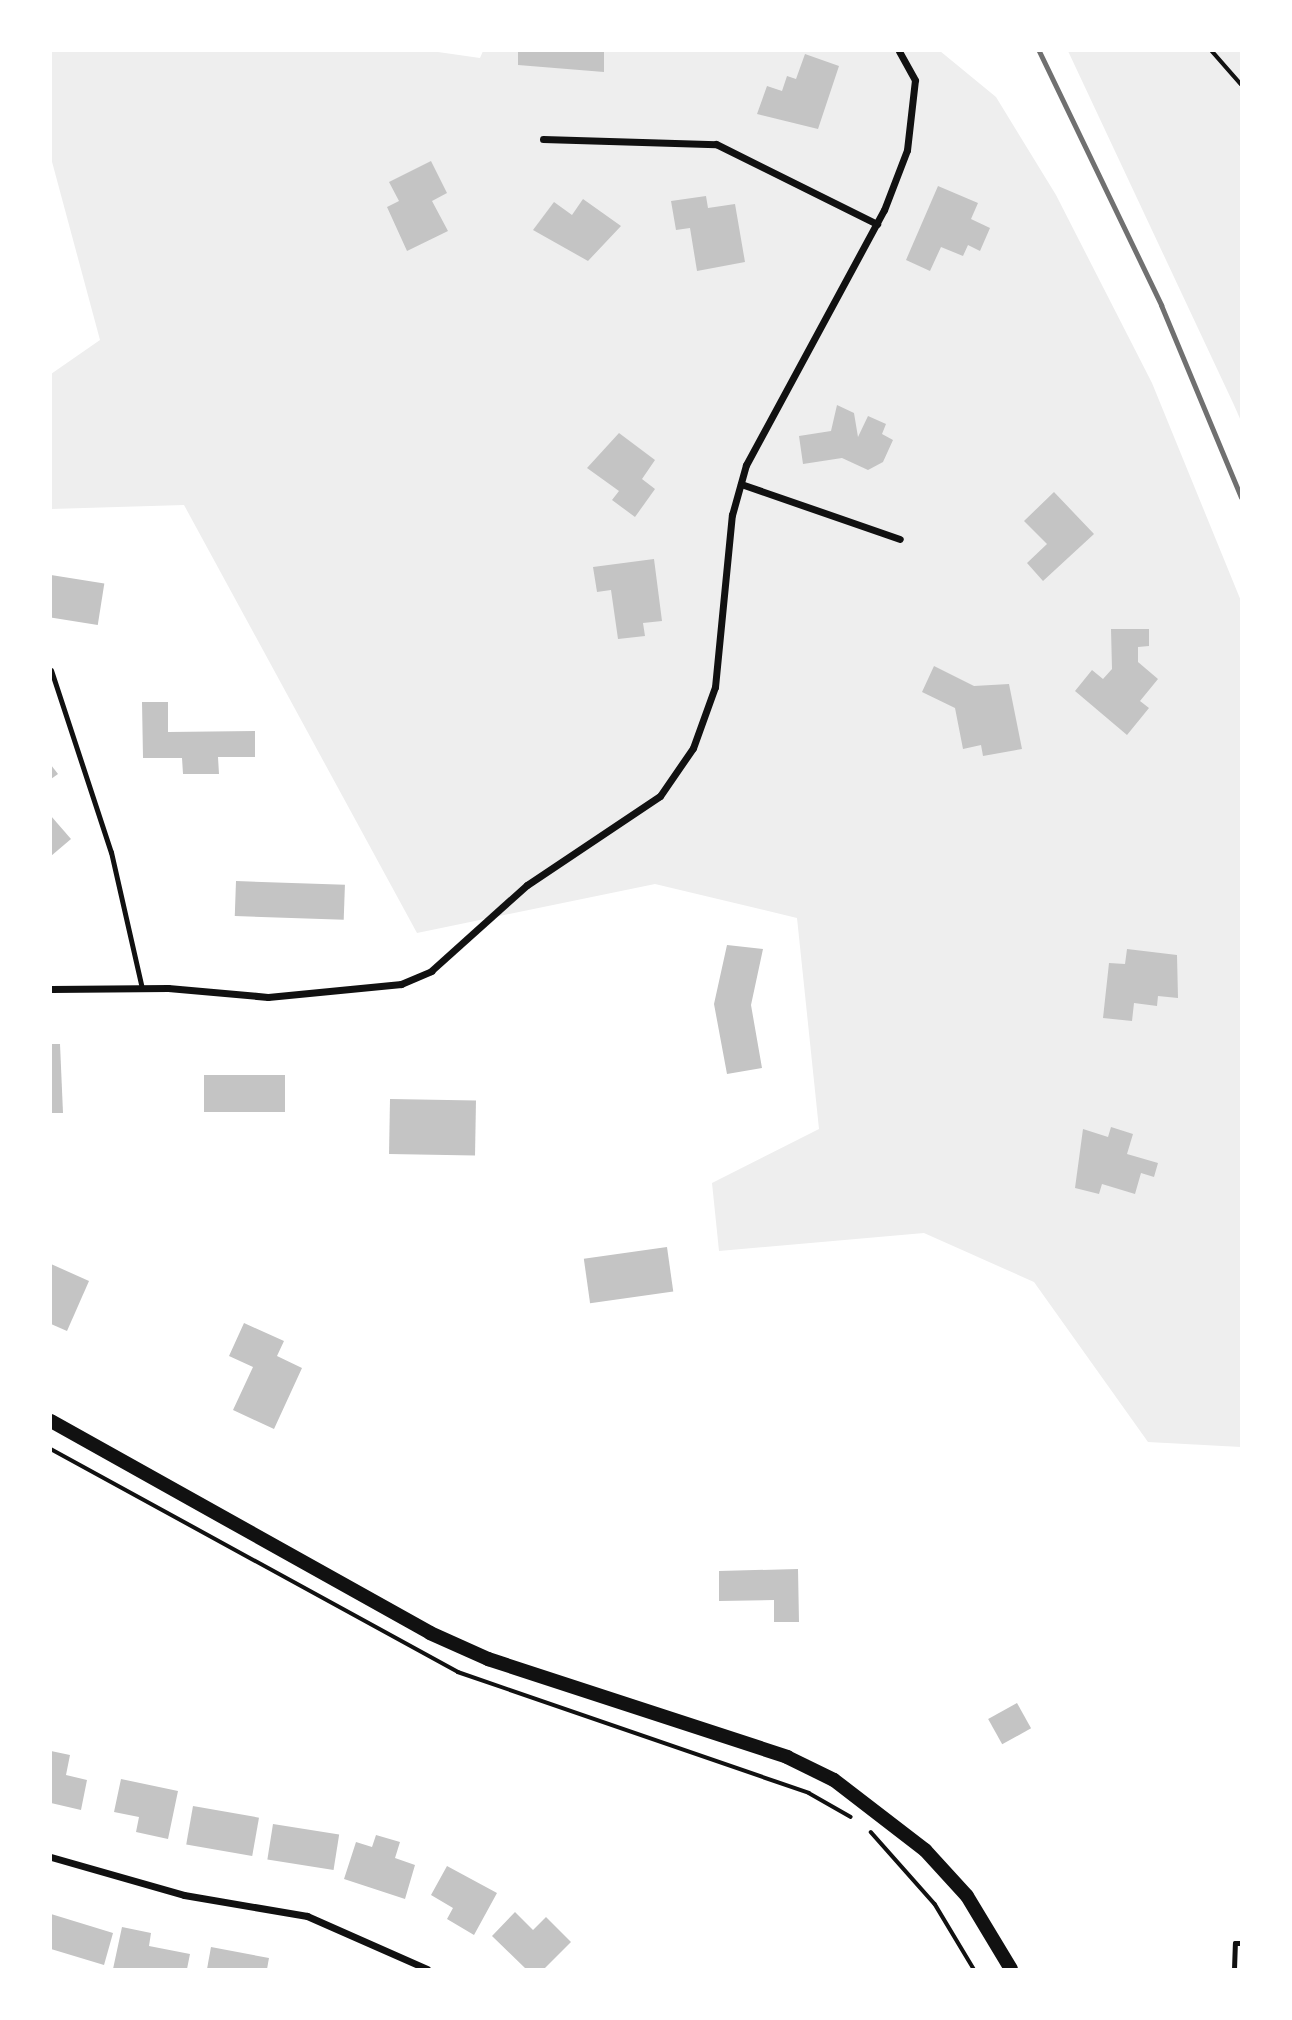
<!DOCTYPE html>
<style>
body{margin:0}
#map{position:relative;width:1292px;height:2020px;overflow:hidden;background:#fff;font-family:Montserrat,sans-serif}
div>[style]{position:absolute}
.green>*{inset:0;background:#eee}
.building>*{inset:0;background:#c4c4c4;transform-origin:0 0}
.path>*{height:3.5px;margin:-1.75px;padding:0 1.75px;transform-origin:1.75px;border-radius:1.75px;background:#111}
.service>*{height:5px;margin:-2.5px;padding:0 2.5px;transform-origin:2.5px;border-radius:2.5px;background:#111}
.minor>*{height:7px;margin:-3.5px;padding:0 3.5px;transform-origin:3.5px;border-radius:3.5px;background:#111}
.secondary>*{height:14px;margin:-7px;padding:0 7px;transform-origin:7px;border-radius:7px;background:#111}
.rail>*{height:5px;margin:-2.5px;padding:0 2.5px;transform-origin:2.5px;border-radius:2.5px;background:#707070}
span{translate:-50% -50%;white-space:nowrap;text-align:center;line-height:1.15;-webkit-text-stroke:5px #fff;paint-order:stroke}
.frame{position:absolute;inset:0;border:52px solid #fff;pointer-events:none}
</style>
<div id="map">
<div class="green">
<i style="clip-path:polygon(51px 51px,431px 51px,480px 58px,483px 51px,940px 51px,996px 97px,1056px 195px,1152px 383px,1241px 601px,1241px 1447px,1148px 1442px,1034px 1282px,924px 1233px,719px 1251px,712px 1183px,819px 1129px,797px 918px,655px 884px,417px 933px,184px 505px,51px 509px,51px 374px,100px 340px,51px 158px)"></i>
<i style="clip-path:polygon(1068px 51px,1241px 51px,1241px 421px,1234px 405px)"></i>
</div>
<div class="building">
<i style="clip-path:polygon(518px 51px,604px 51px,604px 72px,518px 65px)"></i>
<i style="clip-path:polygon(805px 54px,839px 66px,818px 129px,757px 114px,767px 86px,782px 91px,787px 76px,796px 79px)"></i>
<i style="clip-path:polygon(431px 161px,447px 193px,432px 201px,448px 231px,407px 251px,387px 207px,399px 201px,389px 182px)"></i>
<i style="clip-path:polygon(938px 186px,978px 203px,971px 219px,990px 228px,980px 251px,968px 245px,963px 256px,941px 247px,930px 271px,906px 260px)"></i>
<i style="clip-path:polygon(706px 196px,708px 208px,735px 204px,745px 262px,697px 271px,690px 228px,676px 230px,671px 201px)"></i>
<i style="clip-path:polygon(583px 199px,621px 226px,588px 261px,533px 230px,554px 202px,572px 215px)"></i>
<i style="clip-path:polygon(837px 405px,854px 413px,858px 437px,868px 416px,886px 424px,882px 434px,893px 440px,883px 462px,868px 470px,842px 458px,803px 464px,799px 436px,831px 431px)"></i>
<i style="clip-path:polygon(619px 433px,655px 460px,642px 479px,655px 489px,635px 517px,612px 500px,619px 491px,587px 468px)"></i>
<i style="clip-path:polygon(1054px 492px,1094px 534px,1043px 581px,1027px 563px,1047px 544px,1024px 521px)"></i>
<i style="clip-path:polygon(654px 559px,662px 621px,643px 623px,645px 636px,618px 639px,611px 590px,597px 592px,593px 567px)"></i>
<i style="left:51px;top:575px;width:54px;height:42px;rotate:9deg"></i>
<i style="clip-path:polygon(1111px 629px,1149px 629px,1149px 646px,1138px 647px,1138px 662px,1158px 679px,1140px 701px,1149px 708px,1127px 735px,1075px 691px,1092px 670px,1103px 679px,1112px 669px)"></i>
<i style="clip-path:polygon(934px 666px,974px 686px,1009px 684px,1022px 749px,983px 756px,981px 745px,963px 749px,955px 708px,922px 692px)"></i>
<i style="clip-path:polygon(142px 702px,168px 702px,168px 732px,255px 731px,255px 757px,218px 757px,219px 774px,183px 774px,182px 758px,143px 758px)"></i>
<i style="clip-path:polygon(51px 765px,58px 774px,51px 779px)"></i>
<i style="clip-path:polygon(51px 816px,71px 839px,51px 856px)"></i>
<i style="left:236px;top:881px;width:109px;height:35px;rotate:2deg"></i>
<i style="clip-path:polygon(727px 945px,763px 949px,751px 1005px,762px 1068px,727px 1074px,714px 1004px)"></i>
<i style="clip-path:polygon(1127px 949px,1177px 955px,1178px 998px,1158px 996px,1157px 1006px,1134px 1003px,1132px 1021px,1103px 1018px,1109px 963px,1125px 964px)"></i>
<i style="clip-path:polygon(51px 1044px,60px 1044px,63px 1113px,51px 1113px)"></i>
<i style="left:204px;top:1075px;width:81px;height:37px"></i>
<i style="left:390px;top:1099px;width:86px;height:55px;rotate:1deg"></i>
<i style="clip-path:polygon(1111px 1127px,1133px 1134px,1127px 1154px,1158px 1163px,1154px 1177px,1141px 1173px,1135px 1194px,1102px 1184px,1099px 1194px,1075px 1188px,1083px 1129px,1108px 1137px)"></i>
<i style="left:667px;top:1247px;width:45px;height:84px;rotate:82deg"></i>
<i style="clip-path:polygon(51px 1264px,89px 1281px,67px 1331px,51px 1324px)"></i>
<i style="clip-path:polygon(244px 1323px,284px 1341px,277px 1356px,302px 1368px,274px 1429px,233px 1410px,253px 1367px,229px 1356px)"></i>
<i style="clip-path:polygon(798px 1569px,799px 1622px,774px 1622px,774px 1600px,719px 1601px,719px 1571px)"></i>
<i style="left:1017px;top:1703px;width:29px;height:33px;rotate:61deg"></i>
<i style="clip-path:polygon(51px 1751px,70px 1755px,66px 1775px,87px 1780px,81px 1810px,51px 1803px)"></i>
<i style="clip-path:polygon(121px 1779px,178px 1791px,168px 1839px,136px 1832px,139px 1817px,114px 1812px)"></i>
<i style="left:193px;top:1806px;width:67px;height:39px;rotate:10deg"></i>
<i style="left:273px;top:1824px;width:67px;height:36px;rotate:9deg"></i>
<i style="clip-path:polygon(376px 1835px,400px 1842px,395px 1858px,415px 1865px,405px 1899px,344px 1879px,356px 1842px,372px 1847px)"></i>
<i style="clip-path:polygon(447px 1866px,497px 1893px,474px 1935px,447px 1919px,453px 1908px,431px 1895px)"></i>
<i style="clip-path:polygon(515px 1912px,533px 1930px,546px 1917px,571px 1942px,544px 1969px,526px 1969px,492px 1936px)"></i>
<i style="clip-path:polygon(51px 1914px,113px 1933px,104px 1965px,51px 1949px)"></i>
<i style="clip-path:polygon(122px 1927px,151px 1933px,149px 1946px,190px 1954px,187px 1969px,113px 1969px)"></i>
<i style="clip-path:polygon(211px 1947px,269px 1958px,267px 1969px,207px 1969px)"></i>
</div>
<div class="path">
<i style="left:1212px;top:51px;width:44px;rotate:48.7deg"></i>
<i style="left:51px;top:1449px;width:464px;rotate:28.7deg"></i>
<i style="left:458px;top:1672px;width:371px;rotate:19deg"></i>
<i style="left:809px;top:1793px;width:48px;rotate:29.7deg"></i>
<i style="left:871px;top:1832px;width:96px;rotate:48.4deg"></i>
<i style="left:935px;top:1904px;width:76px;rotate:59deg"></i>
</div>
<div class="service">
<i style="left:51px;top:670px;width:192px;rotate:71.8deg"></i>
<i style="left:111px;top:852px;width:139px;rotate:77.2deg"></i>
<i style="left:1234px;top:1969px;width:26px;rotate:-88deg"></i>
<i style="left:1235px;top:1943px;width:6px"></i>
</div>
<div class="minor">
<i style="left:543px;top:139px;width:173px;rotate:1.7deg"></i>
<i style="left:716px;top:144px;width:180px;rotate:26.4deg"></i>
<i style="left:741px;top:484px;width:168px;rotate:19.1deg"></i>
<i style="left:51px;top:989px;width:117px;rotate:-0.5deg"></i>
<i style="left:168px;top:988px;width:100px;rotate:5.1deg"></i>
<i style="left:268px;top:997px;width:134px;rotate:-5.6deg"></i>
<i style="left:401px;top:984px;width:33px;rotate:-23deg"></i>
<i style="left:431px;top:971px;width:129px;rotate:-41.9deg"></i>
<i style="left:527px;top:885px;width:160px;rotate:-33.8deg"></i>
<i style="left:660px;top:796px;width:58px;rotate:-55.5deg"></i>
<i style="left:693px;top:748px;width:65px;rotate:-70.2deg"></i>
<i style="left:715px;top:687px;width:173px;rotate:-84.4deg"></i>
<i style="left:732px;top:515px;width:52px;rotate:-74.4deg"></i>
<i style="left:746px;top:465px;width:290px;rotate:-61.6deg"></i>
<i style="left:884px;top:210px;width:64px;rotate:-69deg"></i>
<i style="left:907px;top:150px;width:70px;rotate:-83.5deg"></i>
<i style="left:915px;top:80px;width:33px;rotate:-119deg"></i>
<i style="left:51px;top:1857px;width:138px;rotate:15.9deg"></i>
<i style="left:184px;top:1895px;width:125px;rotate:9.7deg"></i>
<i style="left:307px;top:1916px;width:131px;rotate:23.8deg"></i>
</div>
<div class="secondary">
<i style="left:51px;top:1421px;width:434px;rotate:29.2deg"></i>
<i style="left:430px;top:1633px;width:64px;rotate:24.1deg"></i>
<i style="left:488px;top:1659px;width:315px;rotate:18.1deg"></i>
<i style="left:787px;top:1757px;width:52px;rotate:26.1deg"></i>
<i style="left:834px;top:1780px;width:115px;rotate:37.6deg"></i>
<i style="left:925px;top:1850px;width:62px;rotate:47.6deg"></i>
<i style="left:967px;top:1896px;width:85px;rotate:58.9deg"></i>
</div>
<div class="rail">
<i style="left:1039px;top:51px;width:282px;rotate:64.3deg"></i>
<i style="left:1161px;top:305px;width:208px;rotate:67.4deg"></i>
</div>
<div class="frame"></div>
</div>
